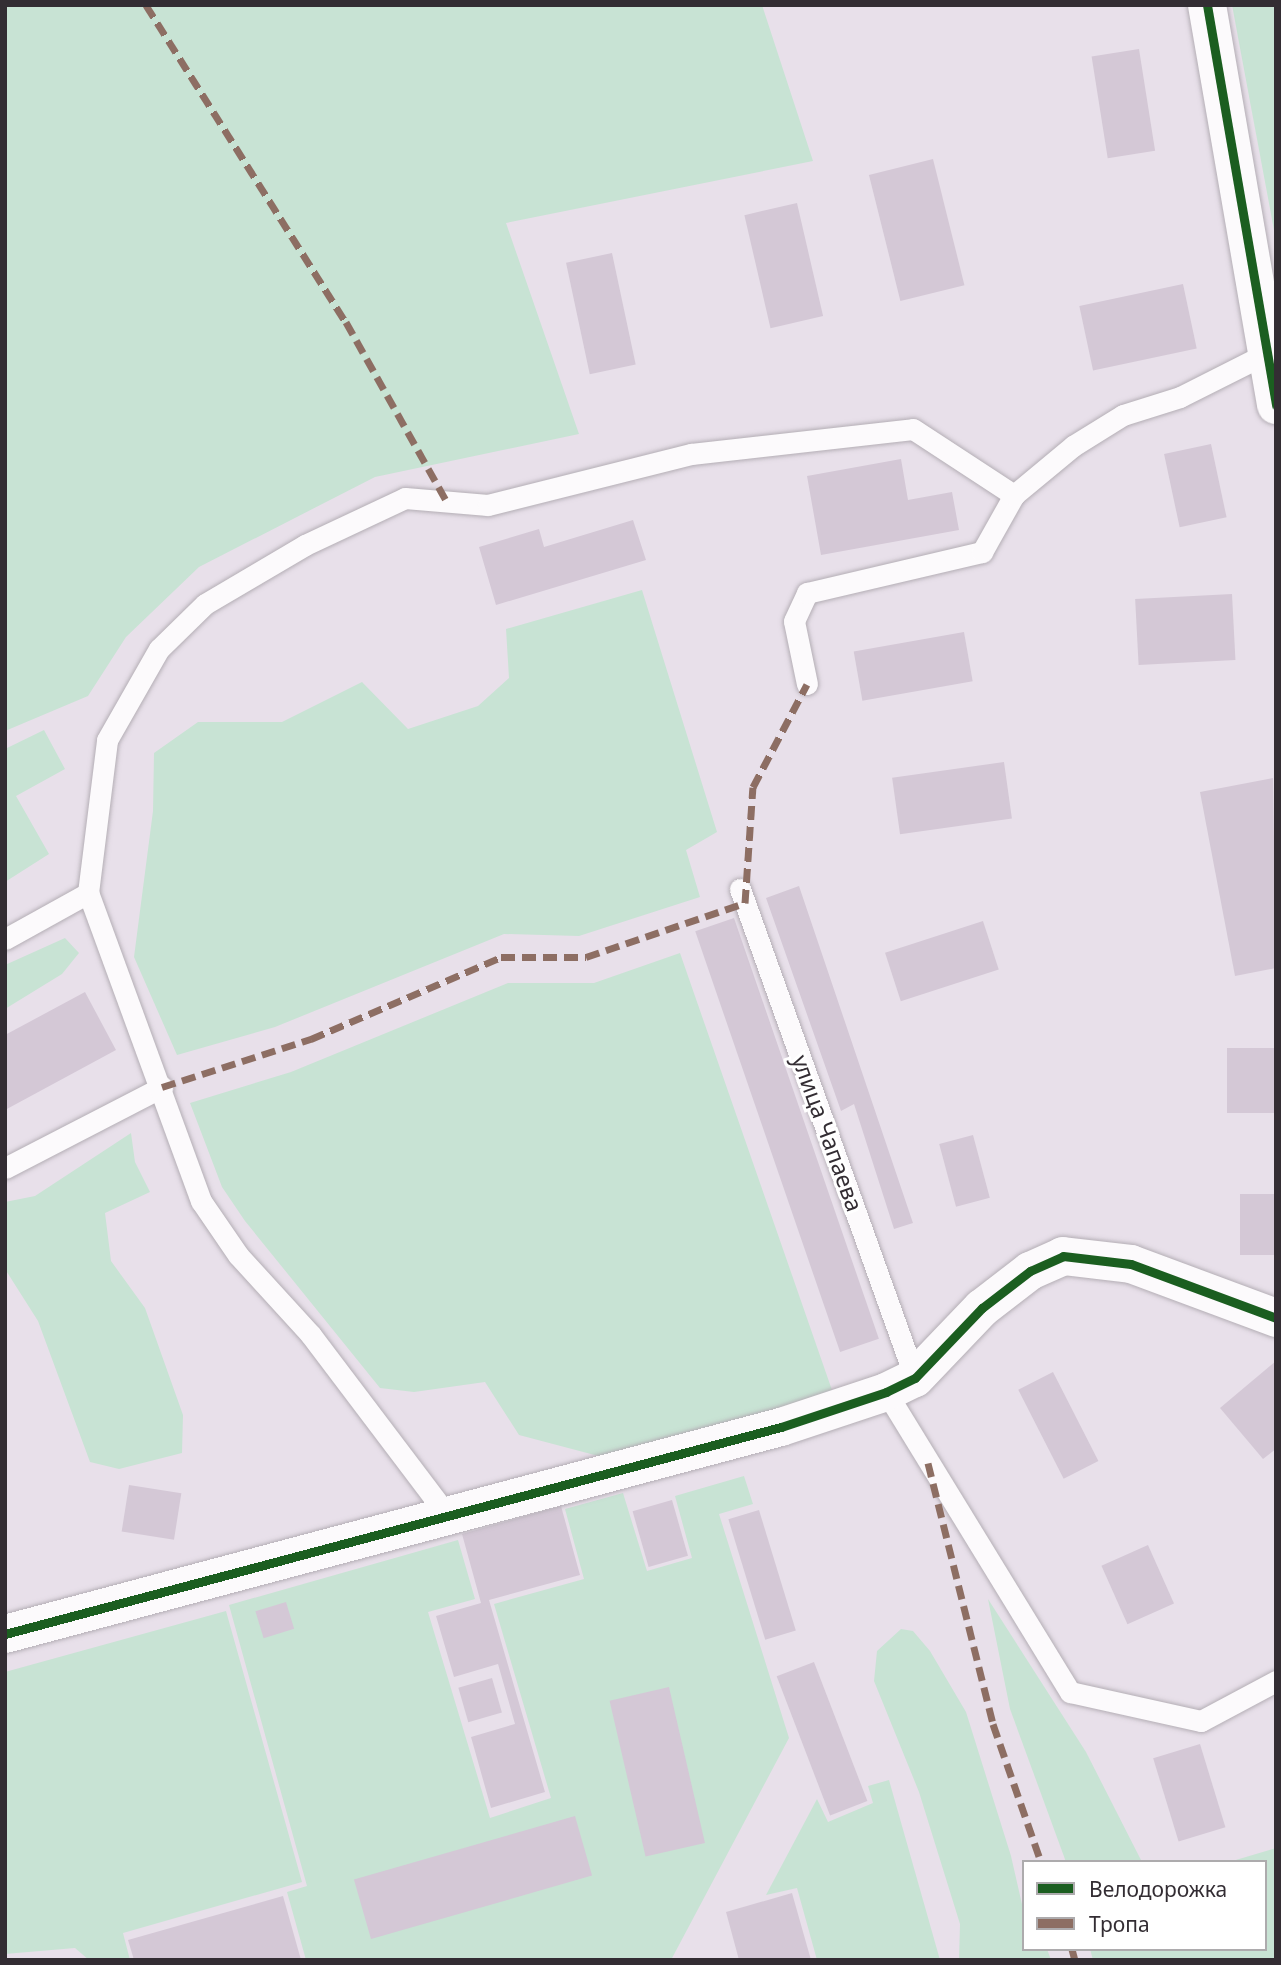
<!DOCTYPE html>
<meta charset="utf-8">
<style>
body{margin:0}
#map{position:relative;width:1281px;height:1965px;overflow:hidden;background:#e8e0ea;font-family:"Noto Sans",sans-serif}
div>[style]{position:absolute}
.green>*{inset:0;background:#c8e3d4}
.building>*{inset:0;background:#d4c8d6;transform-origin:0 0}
.roads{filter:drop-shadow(0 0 2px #b4aeb5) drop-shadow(0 0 2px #b4aeb5)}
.lane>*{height:21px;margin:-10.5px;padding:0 10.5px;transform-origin:10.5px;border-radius:10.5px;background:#fcfafc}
.street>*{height:38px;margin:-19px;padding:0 19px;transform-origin:19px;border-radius:19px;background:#fcfafc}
.quiet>*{height:7px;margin-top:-3.5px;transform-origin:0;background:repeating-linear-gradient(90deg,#8d6e63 0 14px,transparent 0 21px)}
.cycleway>*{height:9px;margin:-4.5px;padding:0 4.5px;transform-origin:4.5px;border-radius:4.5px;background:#1b5e20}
span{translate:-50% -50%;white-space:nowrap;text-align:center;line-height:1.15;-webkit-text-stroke:6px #fff;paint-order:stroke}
.street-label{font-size:23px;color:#332d33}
.frame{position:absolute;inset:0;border:7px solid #332d33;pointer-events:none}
.legend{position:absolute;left:1022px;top:1860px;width:245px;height:91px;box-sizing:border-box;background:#fff;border:2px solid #adabad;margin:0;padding:9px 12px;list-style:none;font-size:21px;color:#332d33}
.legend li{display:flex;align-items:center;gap:14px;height:35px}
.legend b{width:35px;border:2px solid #adabad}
</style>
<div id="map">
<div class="green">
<i style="clip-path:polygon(5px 5px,762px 5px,813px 161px,506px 223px,579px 434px,375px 477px,199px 567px,126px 637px,88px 696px,5px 731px)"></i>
<i style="clip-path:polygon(1232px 5px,1276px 5px,1276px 241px)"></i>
<i style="clip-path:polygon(642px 590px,717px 832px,686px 850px,700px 897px,579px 936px,504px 934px,275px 1027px,177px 1055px,134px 957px,153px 811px,154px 753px,198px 722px,282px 722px,362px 682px,408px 729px,478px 706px,509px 678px,506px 629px)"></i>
<i style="clip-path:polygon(44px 730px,65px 769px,16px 796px,49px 854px,5px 882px,5px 749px)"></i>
<i style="clip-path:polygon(65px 938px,79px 953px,62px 974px,5px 1009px,5px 965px)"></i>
<i style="clip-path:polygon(680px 953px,833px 1393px,606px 1458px,519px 1435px,485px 1382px,414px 1392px,380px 1388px,245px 1221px,222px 1187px,190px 1103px,291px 1072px,508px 983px,594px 983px)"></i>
<i style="clip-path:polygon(131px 1133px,135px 1162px,150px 1192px,105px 1213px,111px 1261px,145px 1308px,183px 1415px,182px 1453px,119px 1469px,90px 1462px,38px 1321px,5px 1269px,5px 1202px,35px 1196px)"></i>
<i style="clip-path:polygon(744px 1476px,753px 1504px,719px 1514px,789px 1738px,671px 1960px,306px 1960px,287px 1892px,307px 1886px,229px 1605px,458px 1540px,475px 1599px,428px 1612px,490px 1818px,551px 1798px,494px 1604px,584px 1579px,565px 1509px,623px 1493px,647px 1571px,692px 1558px,675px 1496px)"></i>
<i style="clip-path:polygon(988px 1599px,1086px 1752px,1142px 1862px,1066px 1862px,1010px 1709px)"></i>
<i style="clip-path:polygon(226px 1611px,302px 1882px,123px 1933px,130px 1960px,89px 1960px,75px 1948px,5px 1954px,5px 1672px)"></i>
<i style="clip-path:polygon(901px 1629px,913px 1631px,930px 1651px,966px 1712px,1011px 1856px,1024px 1913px,1024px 1949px,1047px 1949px,1051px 1960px,959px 1960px,960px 1924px,919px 1792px,874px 1681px,877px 1651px)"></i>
<i style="clip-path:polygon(889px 1780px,940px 1960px,817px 1960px,797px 1888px,766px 1895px,817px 1799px,828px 1822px,873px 1803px,868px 1786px)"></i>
<i style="clip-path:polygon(1276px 1848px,1276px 1960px,1093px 1960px,1090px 1949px,1265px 1949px,1265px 1862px,1229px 1862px)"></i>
</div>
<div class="building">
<i style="left:1139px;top:49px;width:103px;height:48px;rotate:81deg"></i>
<i style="left:933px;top:159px;width:130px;height:66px;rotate:76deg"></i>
<i style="left:797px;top:203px;width:116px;height:54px;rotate:77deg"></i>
<i style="left:612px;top:253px;width:114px;height:47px;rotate:78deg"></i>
<i style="left:1183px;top:284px;width:66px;height:106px;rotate:78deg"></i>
<i style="left:1211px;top:444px;width:75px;height:48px;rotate:78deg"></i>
<i style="clip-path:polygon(901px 459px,908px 500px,952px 492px,959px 530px,821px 555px,807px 476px)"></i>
<i style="clip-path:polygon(633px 520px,646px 560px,496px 605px,479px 547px,539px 529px,544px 547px)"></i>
<i style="left:1232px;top:594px;width:66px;height:97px;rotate:87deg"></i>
<i style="left:964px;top:632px;width:50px;height:112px;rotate:80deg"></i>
<i style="left:1004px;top:762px;width:57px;height:113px;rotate:82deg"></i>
<i style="clip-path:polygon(1273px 778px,1276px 968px,1235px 976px,1200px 792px)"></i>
<i style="clip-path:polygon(799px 886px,913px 1223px,894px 1229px,854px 1104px,841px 1111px,766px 898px)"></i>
<i style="left:734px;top:918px;width:445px;height:41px;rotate:71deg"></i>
<i style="left:983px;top:921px;width:51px;height:103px;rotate:72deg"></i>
<i style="clip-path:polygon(85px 992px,116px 1050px,5px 1110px,5px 1035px)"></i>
<i style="left:1276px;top:1048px;width:65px;height:49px;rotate:90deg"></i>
<i style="left:973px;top:1135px;width:65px;height:35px;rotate:75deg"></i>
<i style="left:1276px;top:1194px;width:61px;height:36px;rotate:90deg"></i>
<i style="clip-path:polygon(1276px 1361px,1276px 1449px,1263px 1459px,1220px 1408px)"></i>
<i style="left:1053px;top:1372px;width:100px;height:39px;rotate:63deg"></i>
<i style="left:129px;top:1485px;width:53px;height:47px;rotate:9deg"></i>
<i style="left:672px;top:1500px;width:58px;height:41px;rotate:74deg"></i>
<i style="clip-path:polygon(561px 1506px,580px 1575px,489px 1600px,545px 1792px,491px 1808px,471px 1737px,515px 1724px,498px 1664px,454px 1677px,436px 1616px,481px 1603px,462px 1534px)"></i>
<i style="left:759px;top:1510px;width:126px;height:32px;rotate:73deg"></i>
<i style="left:1148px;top:1545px;width:64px;height:51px;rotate:66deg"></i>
<i style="left:286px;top:1602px;width:28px;height:32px;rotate:73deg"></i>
<i style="left:814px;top:1662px;width:149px;height:40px;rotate:69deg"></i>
<i style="left:492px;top:1678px;width:36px;height:35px;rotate:74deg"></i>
<i style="left:669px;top:1687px;width:160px;height:61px;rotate:77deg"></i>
<i style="left:1200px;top:1744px;width:87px;height:49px;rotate:73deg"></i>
<i style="left:575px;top:1816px;width:62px;height:230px;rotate:74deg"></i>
<i style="clip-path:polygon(792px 1893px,811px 1960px,739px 1960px,726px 1912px)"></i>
<i style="clip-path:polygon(283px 1896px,301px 1960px,134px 1960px,128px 1940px)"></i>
</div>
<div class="roads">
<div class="lane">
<i style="left:807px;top:684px;width:64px;rotate:-101.7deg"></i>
<i style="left:794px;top:621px;width:31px;rotate:-65deg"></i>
<i style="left:807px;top:593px;width:180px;rotate:-13.2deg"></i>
<i style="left:982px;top:552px;width:65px;rotate:-60.7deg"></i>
<i style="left:740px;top:889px;width:519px;rotate:70.31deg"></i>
<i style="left:5px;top:939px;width:95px;rotate:-29deg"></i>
<i style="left:5px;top:1168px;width:177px;rotate:-27.3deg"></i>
<i style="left:886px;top:1392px;width:352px;rotate:58.5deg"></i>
<i style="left:1070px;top:1692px;width:134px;rotate:12.5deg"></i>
<i style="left:1201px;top:1721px;width:85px;rotate:-28.1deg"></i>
<i style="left:447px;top:1515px;width:226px;rotate:-127.1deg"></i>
<i style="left:311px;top:1335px;width:108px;rotate:-132.4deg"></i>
<i style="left:238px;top:1255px;width:65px;rotate:-124.4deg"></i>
<i style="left:201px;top:1201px;width:328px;rotate:-110.1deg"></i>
<i style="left:88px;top:893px;width:154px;rotate:-82.9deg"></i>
<i style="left:107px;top:740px;width:105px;rotate:-60.3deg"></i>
<i style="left:159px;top:649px;width:64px;rotate:-44.4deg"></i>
<i style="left:205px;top:604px;width:116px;rotate:-30.5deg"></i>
<i style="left:305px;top:545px;width:110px;rotate:-25.2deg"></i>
<i style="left:405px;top:498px;width:83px;rotate:4.8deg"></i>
<i style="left:488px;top:505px;width:209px;rotate:-14.1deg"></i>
<i style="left:691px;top:454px;width:223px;rotate:-6.4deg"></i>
<i style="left:913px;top:429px;width:121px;rotate:33.2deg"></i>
<i style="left:1014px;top:495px;width:77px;rotate:-39.7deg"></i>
<i style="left:1073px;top:446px;width:59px;rotate:-31.8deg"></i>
<i style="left:1123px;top:415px;width:60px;rotate:-17.5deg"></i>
<i style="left:1180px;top:397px;width:97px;rotate:-26.8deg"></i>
</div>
<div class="street">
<i style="left:1207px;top:5px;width:406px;rotate:80.2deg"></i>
<i style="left:5px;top:1634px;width:803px;rotate:-14.94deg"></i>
<i style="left:781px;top:1427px;width:111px;rotate:-18.4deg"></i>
<i style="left:886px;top:1392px;width:32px;rotate:-26deg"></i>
<i style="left:915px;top:1378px;width:97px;rotate:-46.3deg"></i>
<i style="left:982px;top:1308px;width:61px;rotate:-37.6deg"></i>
<i style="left:1030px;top:1271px;width:36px;rotate:-24deg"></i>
<i style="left:1063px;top:1256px;width:68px;rotate:6.7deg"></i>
<i style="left:1131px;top:1264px;width:155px;rotate:20.4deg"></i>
</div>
</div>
<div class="quiet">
<i style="left:146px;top:5px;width:375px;rotate:57.8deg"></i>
<i style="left:346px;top:322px;width:206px;rotate:60.7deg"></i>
<i style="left:162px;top:1087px;width:157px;rotate:-17.9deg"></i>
<i style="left:311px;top:1039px;width:207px;rotate:-23.3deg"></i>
<i style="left:501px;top:957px;width:85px"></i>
<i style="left:586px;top:957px;width:168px;rotate:-18.8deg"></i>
<i style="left:745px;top:903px;width:116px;rotate:-86.1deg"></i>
<i style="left:753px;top:787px;width:116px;rotate:-62.3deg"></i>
<i style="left:928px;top:1463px;width:269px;rotate:76deg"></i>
<i style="left:993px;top:1724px;width:146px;rotate:70.8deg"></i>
<i style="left:1072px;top:1949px;width:11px;rotate:75deg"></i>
</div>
<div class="cycleway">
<i style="left:1207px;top:5px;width:406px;rotate:80.2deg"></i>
<i style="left:5px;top:1634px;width:803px;rotate:-14.94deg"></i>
<i style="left:781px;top:1427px;width:111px;rotate:-18.4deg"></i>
<i style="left:886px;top:1392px;width:32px;rotate:-26deg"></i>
<i style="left:915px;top:1378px;width:97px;rotate:-46.3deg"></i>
<i style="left:982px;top:1308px;width:61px;rotate:-37.6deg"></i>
<i style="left:1030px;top:1271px;width:36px;rotate:-24deg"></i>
<i style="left:1063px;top:1256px;width:68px;rotate:6.7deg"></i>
<i style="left:1131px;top:1264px;width:155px;rotate:20.4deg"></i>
</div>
<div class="street-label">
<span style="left:828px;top:1133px;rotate:70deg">улица Чапаева</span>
</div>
<div class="frame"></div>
<ul class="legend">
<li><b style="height:9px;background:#1b5e20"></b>Велодорожка</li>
<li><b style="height:9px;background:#8d6e63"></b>Тропа</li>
</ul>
</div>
